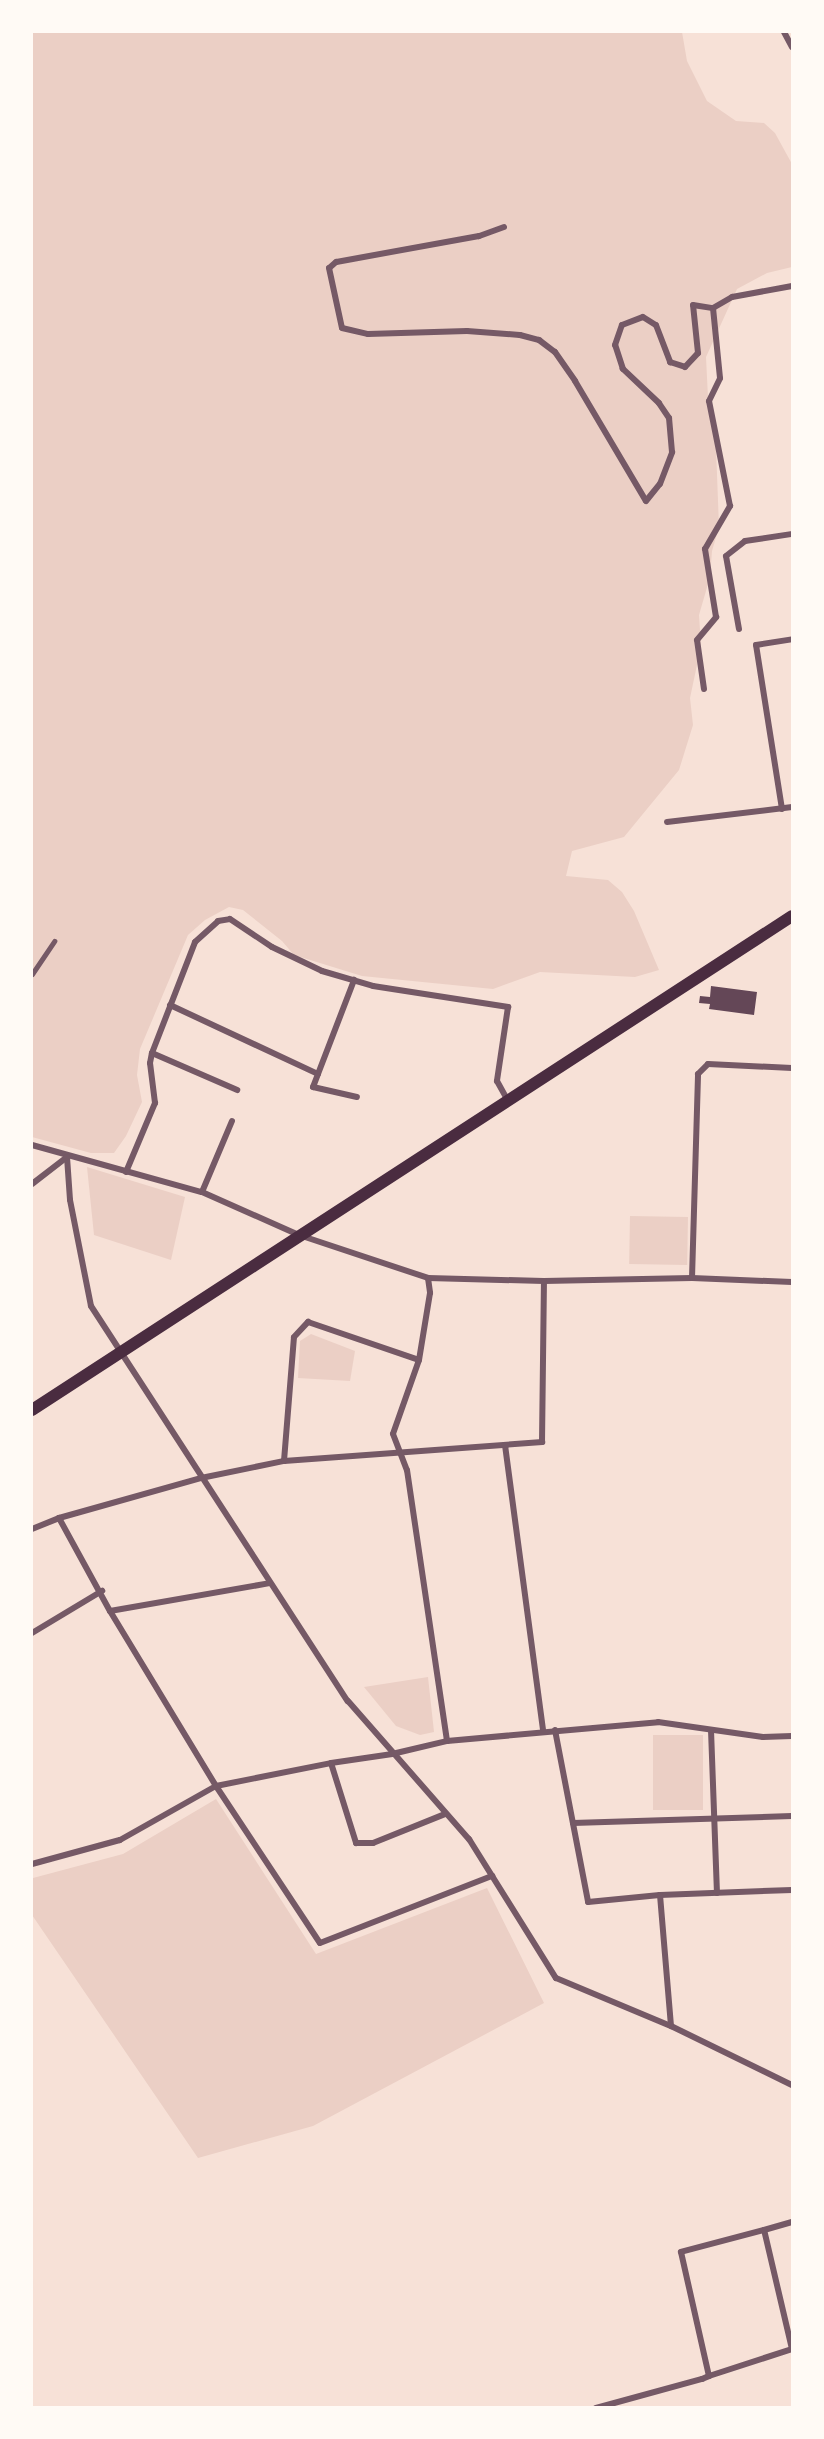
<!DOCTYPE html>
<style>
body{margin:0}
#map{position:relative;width:824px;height:2439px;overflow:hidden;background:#f7e1d7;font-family:"Exo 2",sans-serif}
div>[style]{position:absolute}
.green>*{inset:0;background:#ebcfc5;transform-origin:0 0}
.building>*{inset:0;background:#644757}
.pedestrian>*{height:5px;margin:-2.5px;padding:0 2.5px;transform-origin:2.5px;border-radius:2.5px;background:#755966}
.minor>*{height:6px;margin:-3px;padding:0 3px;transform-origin:3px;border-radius:3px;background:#755966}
.primary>*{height:12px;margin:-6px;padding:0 6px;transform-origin:6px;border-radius:6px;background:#4a2c40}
span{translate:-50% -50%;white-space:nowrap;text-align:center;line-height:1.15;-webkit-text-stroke:6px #fffaf5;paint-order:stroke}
.frame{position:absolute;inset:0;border:33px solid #fffaf5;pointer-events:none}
</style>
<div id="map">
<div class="green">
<i style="clip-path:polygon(32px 32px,682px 32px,687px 61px,707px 101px,736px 121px,764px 123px,775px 133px,792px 164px,792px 267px,767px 273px,737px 289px,706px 357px,708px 398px,716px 448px,719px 527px,712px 551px,710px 577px,699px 615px,701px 646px,690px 698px,693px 725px,679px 770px,624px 837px,572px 851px,566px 876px,608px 880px,622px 892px,634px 911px,659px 970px,635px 977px,540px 972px,493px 989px,362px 976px,294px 955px,282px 941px,243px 910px,229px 907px,205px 920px,188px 935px,140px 1049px,137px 1075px,142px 1102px,126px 1136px,114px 1153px,91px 1153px,32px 1137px)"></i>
<i style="clip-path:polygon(87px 1167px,185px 1197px,171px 1260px,94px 1235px)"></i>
<i style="left:630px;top:1216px;width:58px;height:48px;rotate:1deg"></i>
<i style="clip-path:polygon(311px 1334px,355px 1351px,350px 1381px,298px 1378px,300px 1341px)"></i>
<i style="clip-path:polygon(428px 1677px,434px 1732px,420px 1735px,396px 1726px,364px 1687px)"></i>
<i style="left:653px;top:1735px;width:50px;height:75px"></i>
<i style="clip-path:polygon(216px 1799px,316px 1954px,487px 1888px,544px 2003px,313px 2126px,198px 2158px,32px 1915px,32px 1883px,33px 1878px,123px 1854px)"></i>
</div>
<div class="building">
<i style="clip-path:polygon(711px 986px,757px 992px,754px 1015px,709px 1009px,710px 1004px,699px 1003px,700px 996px,710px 997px)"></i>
</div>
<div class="pedestrian">
<i style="left:32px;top:974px;width:40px;rotate:-56deg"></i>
</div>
<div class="minor">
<i style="left:784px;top:32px;width:17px;rotate:62deg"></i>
<i style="left:504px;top:227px;width:27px;rotate:160deg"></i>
<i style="left:479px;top:236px;width:145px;rotate:169.7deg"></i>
<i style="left:336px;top:262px;width:9px;rotate:139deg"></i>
<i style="left:329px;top:268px;width:61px;rotate:77.8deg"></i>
<i style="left:342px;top:328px;width:27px;rotate:13deg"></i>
<i style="left:368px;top:334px;width:99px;rotate:-1.7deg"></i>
<i style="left:467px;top:331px;width:53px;rotate:4.3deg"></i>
<i style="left:520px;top:335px;width:20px;rotate:15deg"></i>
<i style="left:539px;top:340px;width:20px;rotate:37deg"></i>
<i style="left:555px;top:352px;width:35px;rotate:55deg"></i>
<i style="left:575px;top:381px;width:139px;rotate:59.4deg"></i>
<i style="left:646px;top:501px;width:22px;rotate:-51deg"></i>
<i style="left:660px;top:484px;width:34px;rotate:-69deg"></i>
<i style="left:672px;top:452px;width:34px;rotate:-95deg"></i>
<i style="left:669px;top:418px;width:18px;rotate:-124deg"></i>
<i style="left:659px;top:403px;width:50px;rotate:-136.6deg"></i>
<i style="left:623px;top:369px;width:25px;rotate:-108deg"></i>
<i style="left:615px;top:345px;width:21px;rotate:-71deg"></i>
<i style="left:622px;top:325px;width:22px;rotate:-21deg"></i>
<i style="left:643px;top:317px;width:15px;rotate:32deg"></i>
<i style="left:656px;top:325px;width:40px;rotate:69deg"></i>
<i style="left:670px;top:362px;width:16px;rotate:18deg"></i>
<i style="left:685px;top:367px;width:19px;rotate:-47deg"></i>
<i style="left:698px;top:353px;width:48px;rotate:-95.9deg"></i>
<i style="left:693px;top:305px;width:20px;rotate:9deg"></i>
<i style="left:713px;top:308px;width:22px;rotate:-30deg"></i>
<i style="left:732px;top:297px;width:61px;rotate:-10.4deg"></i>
<i style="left:739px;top:629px;width:74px;rotate:-100.1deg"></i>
<i style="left:726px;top:556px;width:24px;rotate:-38deg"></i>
<i style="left:745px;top:541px;width:48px;rotate:-8.5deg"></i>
<i style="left:704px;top:689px;width:49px;rotate:-98.1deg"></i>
<i style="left:697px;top:640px;width:30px;rotate:-50deg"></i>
<i style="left:716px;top:617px;width:69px;rotate:-99.2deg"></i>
<i style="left:705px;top:549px;width:50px;rotate:-59.8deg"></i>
<i style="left:730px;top:506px;width:107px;rotate:-101.3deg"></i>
<i style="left:709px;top:401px;width:25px;rotate:-64deg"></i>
<i style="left:720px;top:378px;width:70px;rotate:-95.7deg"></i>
<i style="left:782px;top:809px;width:166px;rotate:-99deg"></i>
<i style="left:756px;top:645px;width:36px;rotate:-9deg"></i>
<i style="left:667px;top:822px;width:126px;rotate:-6.8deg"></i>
<i style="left:170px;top:1005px;width:163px;rotate:25deg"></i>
<i style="left:318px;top:1074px;width:101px;rotate:-69deg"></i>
<i style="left:152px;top:1053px;width:93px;rotate:23.5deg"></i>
<i style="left:318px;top:1074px;width:14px;rotate:111deg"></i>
<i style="left:313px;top:1087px;width:45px;rotate:12.8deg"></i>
<i style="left:32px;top:1145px;width:176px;rotate:15.5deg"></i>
<i style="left:202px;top:1192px;width:106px;rotate:23.9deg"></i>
<i style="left:299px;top:1235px;width:136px;rotate:18.4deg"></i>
<i style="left:428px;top:1278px;width:116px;rotate:1.5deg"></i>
<i style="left:544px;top:1281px;width:148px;rotate:-1.2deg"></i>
<i style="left:692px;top:1278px;width:100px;rotate:2.3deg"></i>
<i style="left:67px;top:1157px;width:43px;rotate:86deg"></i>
<i style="left:70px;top:1200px;width:108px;rotate:78.8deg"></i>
<i style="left:91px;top:1306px;width:471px;rotate:57deg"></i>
<i style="left:348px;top:1701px;width:184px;rotate:48.8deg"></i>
<i style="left:469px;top:1839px;width:164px;rotate:58deg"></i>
<i style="left:556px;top:1978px;width:125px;rotate:22.7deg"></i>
<i style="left:671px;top:2026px;width:135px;rotate:26deg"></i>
<i style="left:126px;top:1172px;width:75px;rotate:-67.2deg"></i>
<i style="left:155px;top:1103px;width:40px;rotate:-97.1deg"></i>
<i style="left:150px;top:1063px;width:10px;rotate:-79deg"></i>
<i style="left:152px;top:1053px;width:119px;rotate:-68.8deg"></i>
<i style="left:195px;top:942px;width:31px;rotate:-42deg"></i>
<i style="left:218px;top:921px;width:12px;rotate:-9deg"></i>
<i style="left:230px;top:919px;width:50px;rotate:33.7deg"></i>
<i style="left:272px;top:947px;width:55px;rotate:25.6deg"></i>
<i style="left:322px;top:971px;width:53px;rotate:16.4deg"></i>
<i style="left:373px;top:986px;width:137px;rotate:8.8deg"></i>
<i style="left:508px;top:1007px;width:75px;rotate:98.5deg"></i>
<i style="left:497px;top:1081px;width:21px;rotate:61deg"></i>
<i style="left:32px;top:1184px;width:44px;rotate:-37.6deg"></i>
<i style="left:202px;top:1192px;width:77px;rotate:-67.1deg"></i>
<i style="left:428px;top:1278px;width:15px;rotate:82deg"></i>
<i style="left:430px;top:1293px;width:68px;rotate:99.3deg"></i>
<i style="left:419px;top:1360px;width:78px;rotate:109.4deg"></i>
<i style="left:393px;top:1434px;width:39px;rotate:69deg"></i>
<i style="left:407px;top:1470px;width:274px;rotate:81.6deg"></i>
<i style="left:692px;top:1278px;width:204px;rotate:-88.3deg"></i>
<i style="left:698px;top:1074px;width:14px;rotate:-45deg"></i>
<i style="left:708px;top:1064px;width:84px;rotate:2.7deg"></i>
<i style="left:505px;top:1445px;width:289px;rotate:82.4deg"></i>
<i style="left:284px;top:1461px;width:124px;rotate:-85.4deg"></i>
<i style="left:294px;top:1337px;width:21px;rotate:-47deg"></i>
<i style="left:308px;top:1322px;width:117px;rotate:18.9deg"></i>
<i style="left:59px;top:1518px;width:148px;rotate:-15.7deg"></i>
<i style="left:201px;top:1478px;width:85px;rotate:-11.6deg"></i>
<i style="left:284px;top:1461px;width:259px;rotate:-4.2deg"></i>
<i style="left:542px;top:1442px;width:161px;rotate:-89.3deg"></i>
<i style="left:32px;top:1529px;width:29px;rotate:-22deg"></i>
<i style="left:59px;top:1518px;width:106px;rotate:61.3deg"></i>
<i style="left:110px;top:1611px;width:205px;rotate:58.8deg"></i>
<i style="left:216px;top:1786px;width:188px;rotate:56.5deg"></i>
<i style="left:320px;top:1943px;width:185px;rotate:-21.3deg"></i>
<i style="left:110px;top:1611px;width:162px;rotate:-9.9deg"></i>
<i style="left:32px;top:1633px;width:82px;rotate:-31deg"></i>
<i style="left:555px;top:1730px;width:175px;rotate:79.1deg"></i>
<i style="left:588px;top:1902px;width:72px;rotate:-5.6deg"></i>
<i style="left:660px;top:1895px;width:132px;rotate:-2.2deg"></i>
<i style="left:711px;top:1730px;width:163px;rotate:87.9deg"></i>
<i style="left:331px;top:1763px;width:84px;rotate:72.6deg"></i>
<i style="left:356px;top:1843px;width:17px"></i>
<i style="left:373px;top:1843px;width:78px;rotate:-21.9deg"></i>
<i style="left:573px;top:1823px;width:219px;rotate:-1.8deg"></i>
<i style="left:32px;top:1864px;width:91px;rotate:-15.3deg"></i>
<i style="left:120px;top:1840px;width:110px;rotate:-29.4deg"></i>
<i style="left:216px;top:1786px;width:117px;rotate:-11.3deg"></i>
<i style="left:331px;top:1763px;width:62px;rotate:-8.4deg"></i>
<i style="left:392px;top:1754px;width:57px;rotate:-13.3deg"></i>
<i style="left:447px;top:1741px;width:212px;rotate:-5.1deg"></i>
<i style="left:658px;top:1722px;width:106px;rotate:8.1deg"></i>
<i style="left:763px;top:1737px;width:29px;rotate:-2deg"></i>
<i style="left:660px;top:1895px;width:131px;rotate:85.2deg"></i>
<i style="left:764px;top:2230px;width:29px;rotate:-16deg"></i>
<i style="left:596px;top:2408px;width:110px;rotate:-15.3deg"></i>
<i style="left:702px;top:2379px;width:8px;rotate:-23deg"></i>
<i style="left:709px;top:2376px;width:87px;rotate:-18deg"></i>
<i style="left:792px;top:2349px;width:122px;rotate:-103.2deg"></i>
<i style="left:764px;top:2230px;width:86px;rotate:165.2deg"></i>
<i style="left:681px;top:2252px;width:127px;rotate:77.3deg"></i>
</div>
<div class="primary">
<i style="left:32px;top:1410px;width:906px;rotate:-33.02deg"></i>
</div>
<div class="frame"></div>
</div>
